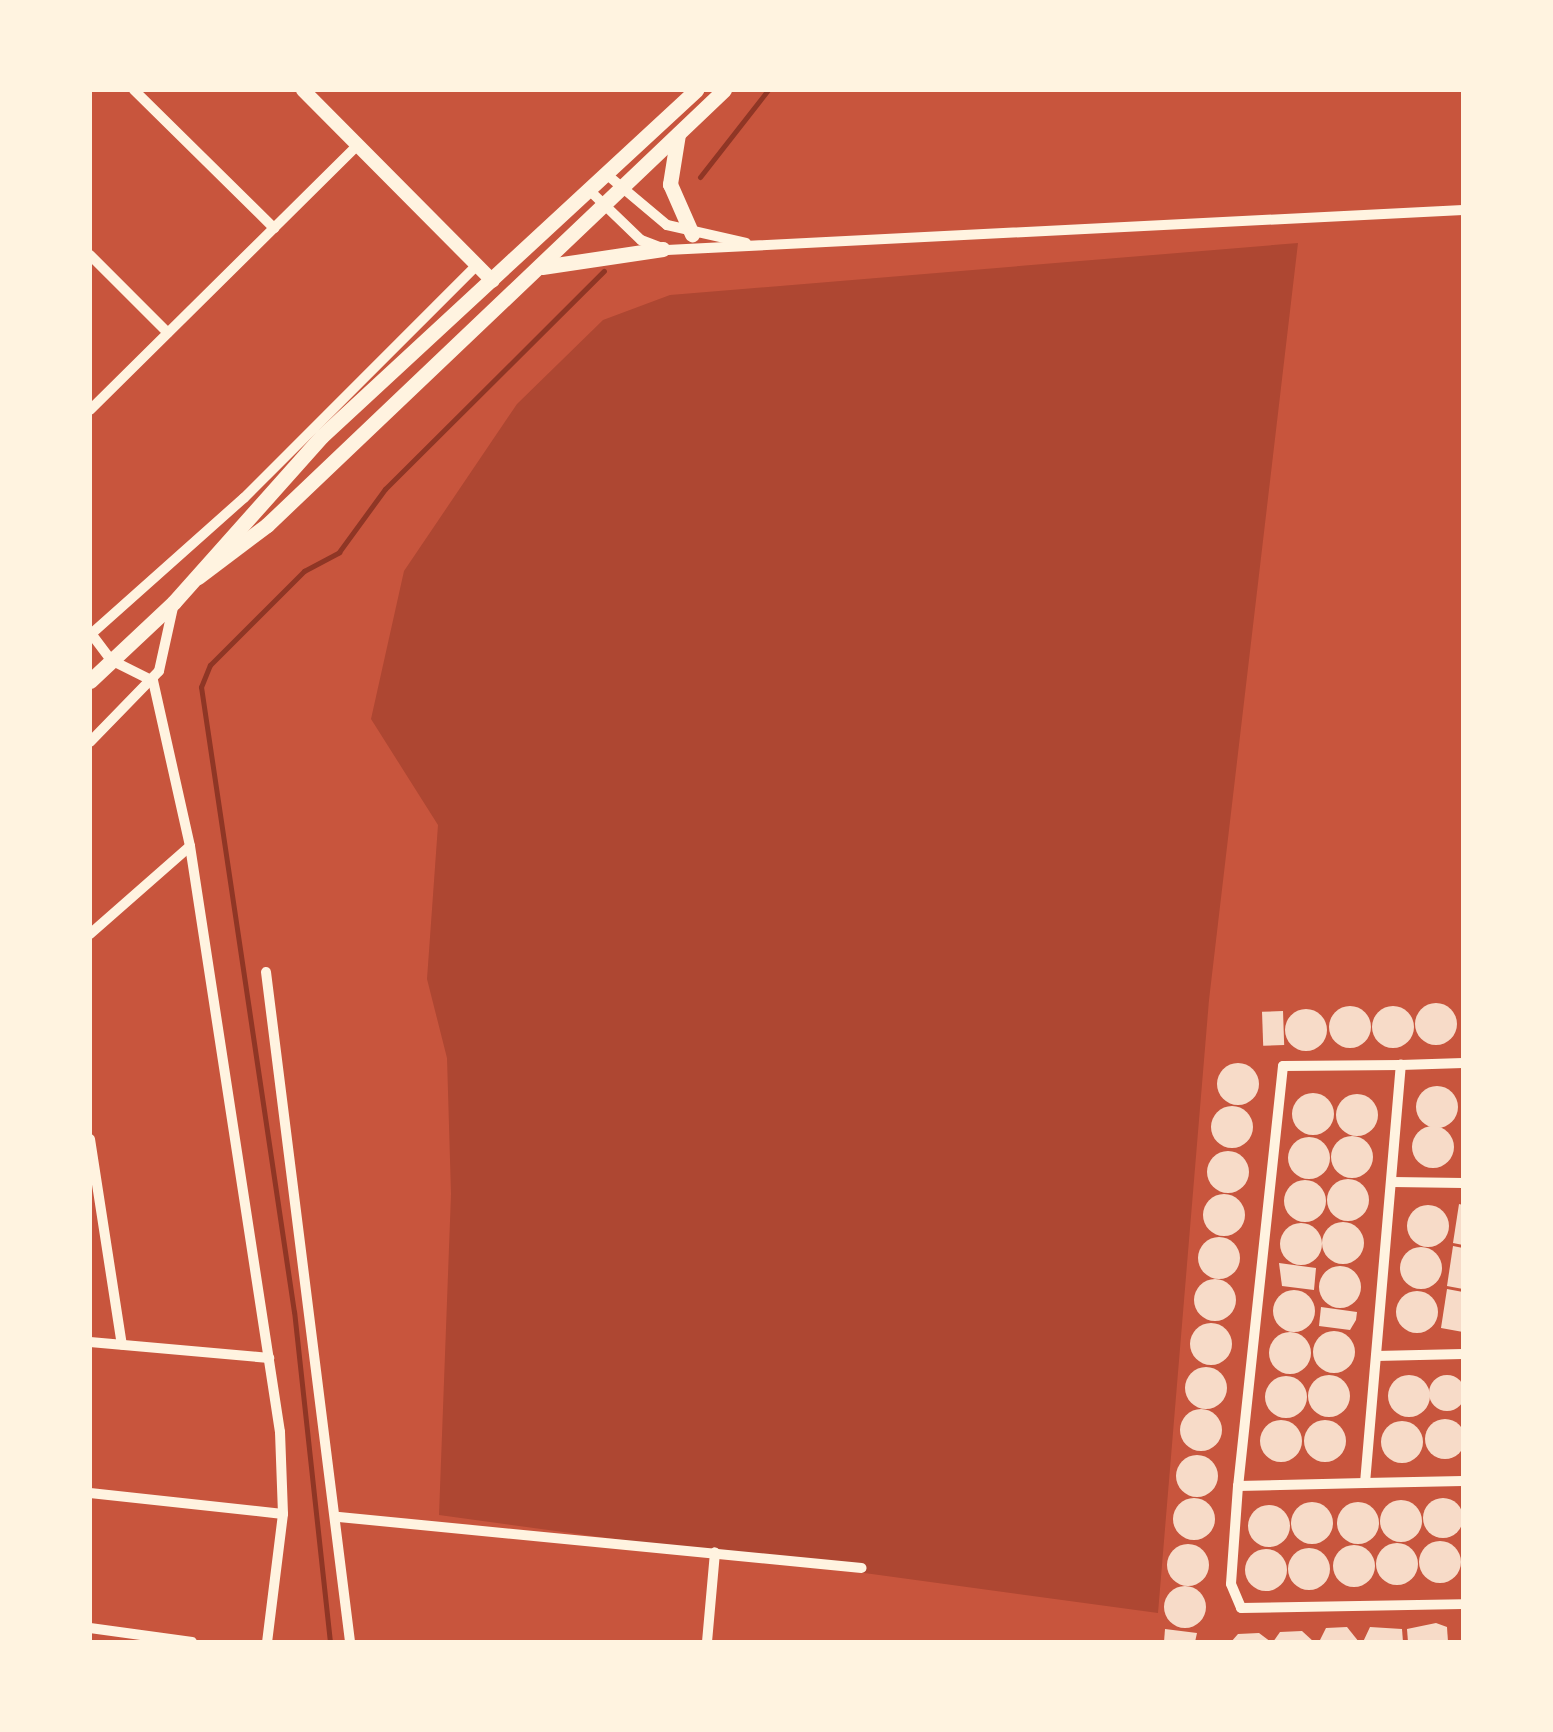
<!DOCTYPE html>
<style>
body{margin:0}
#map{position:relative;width:1553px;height:1732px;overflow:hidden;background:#c8553d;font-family:Quicksand,sans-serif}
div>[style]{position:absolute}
.green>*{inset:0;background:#ae4732}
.stream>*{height:5px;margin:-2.5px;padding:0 2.5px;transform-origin:2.5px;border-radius:2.5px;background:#8f3625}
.building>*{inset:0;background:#f7dbc8;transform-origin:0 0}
.round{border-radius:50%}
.minor>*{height:10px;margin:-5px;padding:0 5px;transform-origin:5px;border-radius:5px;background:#fff3e0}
.tertiary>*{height:14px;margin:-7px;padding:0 7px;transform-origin:7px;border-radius:7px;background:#fff3e0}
.secondary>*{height:15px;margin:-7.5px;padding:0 7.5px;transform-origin:7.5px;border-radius:7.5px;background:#fff3e0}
span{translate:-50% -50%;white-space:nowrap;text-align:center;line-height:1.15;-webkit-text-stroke:10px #fff3e0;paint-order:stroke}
.frame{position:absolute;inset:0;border:92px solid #fff3e0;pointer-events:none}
</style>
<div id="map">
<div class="green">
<i style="clip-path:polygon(1298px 243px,1209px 1000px,1158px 1613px,439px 1515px,451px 1194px,447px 1058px,427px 979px,438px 825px,371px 719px,404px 571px,517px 404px,603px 320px,670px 295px)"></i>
</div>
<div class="stream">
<i style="left:700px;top:177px;width:110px;rotate:-52deg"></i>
<i style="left:330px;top:1642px;width:332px;rotate:-96.2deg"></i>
<i style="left:294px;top:1312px;width:632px;rotate:-98.46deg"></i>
<i style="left:201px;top:687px;width:24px;rotate:-68deg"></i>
<i style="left:210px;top:665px;width:133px;rotate:-45deg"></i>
<i style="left:304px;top:571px;width:40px;rotate:-28deg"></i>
<i style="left:339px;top:552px;width:78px;rotate:-53.9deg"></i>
<i style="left:385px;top:489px;width:309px;rotate:-44.9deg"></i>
</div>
<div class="building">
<i class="round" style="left:1415px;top:1003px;width:42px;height:42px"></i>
<i class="round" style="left:1372px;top:1006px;width:42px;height:42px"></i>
<i class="round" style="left:1329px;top:1006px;width:42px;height:42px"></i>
<i class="round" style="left:1285px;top:1009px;width:42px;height:42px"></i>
<i style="left:1283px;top:1011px;width:34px;height:21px;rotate:88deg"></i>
<i class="round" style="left:1217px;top:1063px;width:42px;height:42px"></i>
<i class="round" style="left:1416px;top:1086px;width:42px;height:42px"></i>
<i class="round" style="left:1292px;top:1093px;width:42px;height:42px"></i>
<i class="round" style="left:1336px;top:1094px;width:42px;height:42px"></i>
<i class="round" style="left:1211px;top:1106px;width:42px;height:42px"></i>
<i class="round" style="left:1412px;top:1126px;width:42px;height:42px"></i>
<i class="round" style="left:1331px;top:1136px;width:42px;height:42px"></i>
<i class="round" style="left:1288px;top:1137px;width:42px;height:42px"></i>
<i class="round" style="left:1207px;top:1151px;width:42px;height:42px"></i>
<i class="round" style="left:1327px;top:1179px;width:42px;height:42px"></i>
<i class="round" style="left:1284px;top:1180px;width:42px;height:42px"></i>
<i class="round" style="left:1203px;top:1194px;width:42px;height:42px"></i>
<i style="clip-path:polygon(1459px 1204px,1463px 1205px,1463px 1245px,1453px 1243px)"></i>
<i class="round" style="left:1407px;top:1205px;width:42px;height:42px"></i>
<i class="round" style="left:1322px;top:1222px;width:42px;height:42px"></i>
<i class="round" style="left:1280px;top:1223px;width:42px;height:42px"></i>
<i class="round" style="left:1198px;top:1237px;width:42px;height:42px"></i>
<i style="clip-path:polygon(1453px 1246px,1463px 1248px,1463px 1289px,1447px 1286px)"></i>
<i class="round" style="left:1400px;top:1247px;width:42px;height:42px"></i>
<i style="clip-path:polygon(1279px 1263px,1316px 1268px,1314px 1290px,1282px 1286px)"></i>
<i class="round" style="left:1319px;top:1266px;width:42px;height:42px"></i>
<i class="round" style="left:1194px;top:1279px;width:42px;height:42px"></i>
<i style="clip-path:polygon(1447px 1289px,1463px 1292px,1463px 1332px,1441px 1328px)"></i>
<i class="round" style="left:1273px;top:1290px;width:42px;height:42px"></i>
<i class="round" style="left:1396px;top:1291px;width:42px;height:42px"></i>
<i style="clip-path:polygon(1321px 1307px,1357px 1312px,1356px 1320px,1350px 1330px,1319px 1326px)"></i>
<i class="round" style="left:1190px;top:1323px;width:42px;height:42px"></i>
<i class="round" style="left:1313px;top:1331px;width:42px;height:42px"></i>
<i class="round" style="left:1269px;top:1332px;width:42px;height:42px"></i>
<i class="round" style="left:1185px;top:1367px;width:42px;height:42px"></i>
<i class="round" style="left:1429px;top:1375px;width:36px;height:36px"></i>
<i class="round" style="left:1388px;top:1375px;width:42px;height:42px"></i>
<i class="round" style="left:1308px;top:1375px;width:42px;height:42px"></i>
<i class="round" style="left:1265px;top:1376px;width:42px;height:42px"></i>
<i class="round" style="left:1180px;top:1409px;width:42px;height:42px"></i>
<i class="round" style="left:1425px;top:1419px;width:40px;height:40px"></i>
<i class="round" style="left:1260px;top:1420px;width:42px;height:42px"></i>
<i class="round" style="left:1304px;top:1420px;width:42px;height:42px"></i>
<i class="round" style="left:1381px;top:1421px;width:42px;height:42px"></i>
<i class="round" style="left:1176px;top:1455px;width:42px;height:42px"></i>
<i class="round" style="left:1423px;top:1498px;width:40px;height:40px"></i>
<i class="round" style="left:1173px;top:1498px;width:42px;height:42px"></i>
<i class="round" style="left:1380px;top:1500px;width:42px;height:42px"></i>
<i class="round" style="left:1291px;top:1502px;width:42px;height:42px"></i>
<i class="round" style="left:1337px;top:1502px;width:42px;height:42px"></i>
<i class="round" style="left:1248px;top:1505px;width:42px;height:42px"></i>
<i class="round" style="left:1419px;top:1541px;width:42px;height:42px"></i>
<i class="round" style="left:1376px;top:1543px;width:42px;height:42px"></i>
<i class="round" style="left:1167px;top:1544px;width:42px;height:42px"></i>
<i class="round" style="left:1333px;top:1545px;width:42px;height:42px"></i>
<i class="round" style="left:1288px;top:1548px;width:42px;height:42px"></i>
<i class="round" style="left:1245px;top:1549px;width:42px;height:42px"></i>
<i class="round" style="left:1164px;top:1586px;width:42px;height:42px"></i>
<i style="clip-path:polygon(1436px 1623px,1447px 1627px,1448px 1642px,1408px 1642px,1407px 1629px)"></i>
<i style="clip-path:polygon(1347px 1627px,1359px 1642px,1319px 1642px,1326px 1628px)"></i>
<i style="clip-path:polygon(1370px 1627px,1402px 1629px,1403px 1642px,1363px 1642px)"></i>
<i style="clip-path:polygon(1165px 1629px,1197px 1633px,1195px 1642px,1164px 1642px)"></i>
<i style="clip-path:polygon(1302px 1631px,1314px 1642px,1273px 1642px,1280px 1632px)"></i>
<i style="clip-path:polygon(1259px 1633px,1271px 1642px,1231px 1642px,1238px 1634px)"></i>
</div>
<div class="minor">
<i style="left:134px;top:90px;width:197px;rotate:44.6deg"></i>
<i style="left:605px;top:173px;width:81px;rotate:40deg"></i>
<i style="left:667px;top:225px;width:81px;rotate:12.8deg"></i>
<i style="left:588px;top:189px;width:74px;rotate:43.9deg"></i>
<i style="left:641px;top:240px;width:28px;rotate:21deg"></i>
<i style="left:667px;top:250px;width:797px;rotate:-2.88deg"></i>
<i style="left:90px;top:255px;width:110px;rotate:45deg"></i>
<i style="left:90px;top:410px;width:377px;rotate:-44.7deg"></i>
<i style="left:90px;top:635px;width:206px;rotate:-41.7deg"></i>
<i style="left:244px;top:498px;width:330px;rotate:-45deg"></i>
<i style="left:90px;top:742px;width:99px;rotate:-45.8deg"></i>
<i style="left:159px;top:671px;width:70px;rotate:-77.6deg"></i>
<i style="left:190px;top:846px;width:593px;rotate:81.27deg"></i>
<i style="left:280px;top:1432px;width:82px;rotate:87.9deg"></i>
<i style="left:283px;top:1514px;width:129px;rotate:97.1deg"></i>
<i style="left:90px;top:934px;width:133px;rotate:-41.3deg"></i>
<i style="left:190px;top:846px;width:169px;rotate:-102.6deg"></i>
<i style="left:153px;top:681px;width:47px;rotate:-153.4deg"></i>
<i style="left:111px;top:660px;width:35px;rotate:-127deg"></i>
<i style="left:266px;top:972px;width:675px;rotate:82.85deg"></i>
<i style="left:1401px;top:1065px;width:62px;rotate:-1.8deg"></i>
<i style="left:90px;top:1139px;width:208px;rotate:81.2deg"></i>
<i style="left:1393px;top:1182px;width:70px;rotate:0.8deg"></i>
<i style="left:90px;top:1342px;width:180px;rotate:5.1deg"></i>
<i style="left:1376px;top:1356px;width:87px;rotate:-1.3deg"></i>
<i style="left:1365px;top:1483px;width:420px;rotate:-85.1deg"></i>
<i style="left:1401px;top:1065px;width:118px;rotate:179.5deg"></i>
<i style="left:1283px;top:1066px;width:422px;rotate:96.1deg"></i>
<i style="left:1238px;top:1486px;width:127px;rotate:-1.4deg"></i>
<i style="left:1365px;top:1483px;width:98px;rotate:-1.2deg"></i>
<i style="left:1238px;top:1486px;width:98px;rotate:94.1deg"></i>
<i style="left:1231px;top:1584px;width:26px;rotate:67deg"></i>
<i style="left:1241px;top:1608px;width:222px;rotate:-1deg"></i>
<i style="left:90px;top:1493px;width:194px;rotate:6.2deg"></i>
<i style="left:339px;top:1517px;width:525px;rotate:5.57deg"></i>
<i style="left:90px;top:1628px;width:103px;rotate:7.8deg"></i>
<i style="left:707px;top:1642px;width:90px;rotate:-84.9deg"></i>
</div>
<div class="tertiary">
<i style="left:303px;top:90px;width:269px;rotate:45.2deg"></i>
</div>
<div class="secondary">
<i style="left:678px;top:134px;width:51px;rotate:99.1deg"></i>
<i style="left:670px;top:184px;width:55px;rotate:66.3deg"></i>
<i style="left:542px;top:267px;width:122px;rotate:-8.5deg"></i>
<i style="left:198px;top:577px;width:86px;rotate:-37deg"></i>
<i style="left:267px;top:525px;width:631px;rotate:-43.59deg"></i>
<i style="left:90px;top:681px;width:115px;rotate:-43.2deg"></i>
<i style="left:174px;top:602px;width:222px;rotate:-48.3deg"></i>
<i style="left:322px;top:436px;width:510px;rotate:-42.77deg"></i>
</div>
<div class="frame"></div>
</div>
